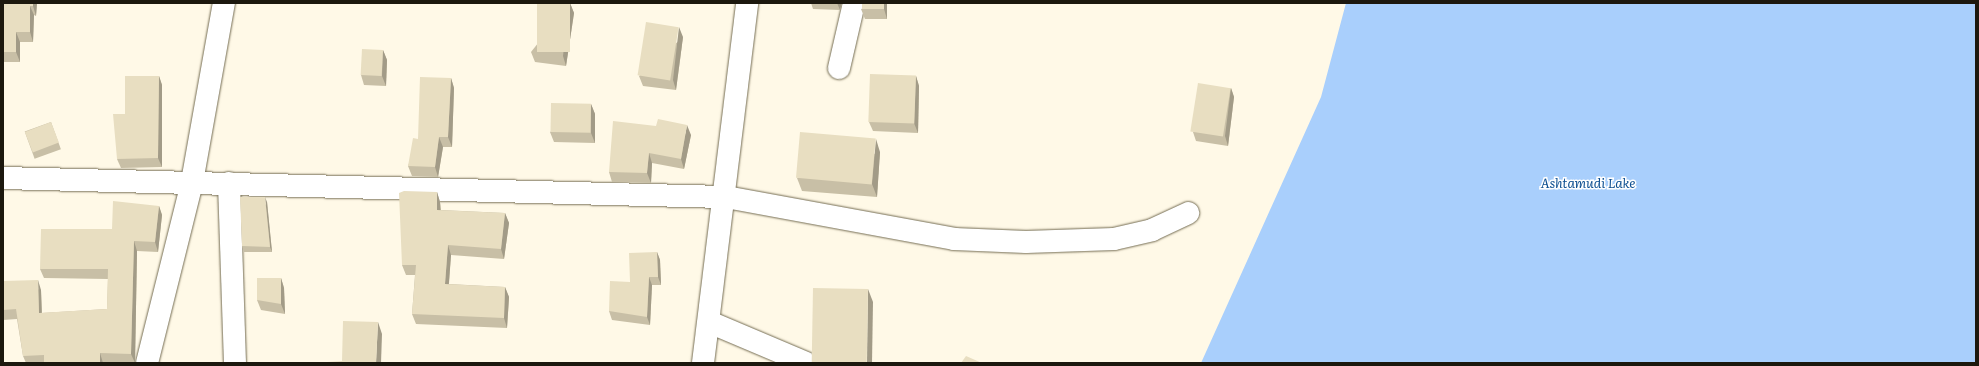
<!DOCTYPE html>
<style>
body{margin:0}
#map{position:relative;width:1979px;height:366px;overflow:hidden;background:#fff9e7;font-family:Literata,serif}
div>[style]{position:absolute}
.water>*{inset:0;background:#a9cffc}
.roads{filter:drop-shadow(0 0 1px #756d53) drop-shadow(0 0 1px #756d53)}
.street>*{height:22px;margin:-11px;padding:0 11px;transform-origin:11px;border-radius:11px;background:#fff}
.wall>*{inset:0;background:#c8bfa6;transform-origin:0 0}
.shaded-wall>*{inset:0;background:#a29b87}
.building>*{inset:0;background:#e8dec1;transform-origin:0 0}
span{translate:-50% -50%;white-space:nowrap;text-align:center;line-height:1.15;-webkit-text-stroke:3px #fff;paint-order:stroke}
.water-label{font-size:13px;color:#0d4f91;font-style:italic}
.frame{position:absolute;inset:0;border:4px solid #1c180e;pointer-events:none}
</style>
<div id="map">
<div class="water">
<i style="clip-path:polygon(1346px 3px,1976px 3px,1976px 363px,1201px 363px,1321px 97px)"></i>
</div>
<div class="roads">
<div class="street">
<i style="left:839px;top:68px;width:67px;rotate:-77deg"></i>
<i style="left:3px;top:178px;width:723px;rotate:1.51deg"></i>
<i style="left:726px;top:197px;width:232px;rotate:10.4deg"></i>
<i style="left:954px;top:239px;width:72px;rotate:2.4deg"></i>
<i style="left:1026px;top:242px;width:88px;rotate:-2deg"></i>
<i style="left:1114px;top:239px;width:39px;rotate:-13deg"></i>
<i style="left:1152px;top:230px;width:40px;rotate:-25deg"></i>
<i style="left:229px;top:183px;width:180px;rotate:88.1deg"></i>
<i style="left:709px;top:322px;width:105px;rotate:22.9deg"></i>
<i style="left:147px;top:363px;width:187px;rotate:-76deg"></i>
<i style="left:192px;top:182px;width:182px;rotate:-79.9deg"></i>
<i style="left:703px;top:363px;width:363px;rotate:-83deg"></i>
</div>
</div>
<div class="wall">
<i style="clip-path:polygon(3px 3px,37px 3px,36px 16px,34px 15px,33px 42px,20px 42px,20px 62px,3px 62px)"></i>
<i style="clip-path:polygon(570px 3px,574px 13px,566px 66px,535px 62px,531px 52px)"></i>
<i style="clip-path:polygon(811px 3px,842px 3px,840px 10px,813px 9px)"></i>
<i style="clip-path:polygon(887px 3px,887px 19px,865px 19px,861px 9px)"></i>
<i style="clip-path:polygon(683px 37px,676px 90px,643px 86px,639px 76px)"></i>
<i style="clip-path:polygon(383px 50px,387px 60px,386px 86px,364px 85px,361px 75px)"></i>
<i style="clip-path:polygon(159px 76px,162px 85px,162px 167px,121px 168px,117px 159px,125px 114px)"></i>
<i style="clip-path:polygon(916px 76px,919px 86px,918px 133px,873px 131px,869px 122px)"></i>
<i style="clip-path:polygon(451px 78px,454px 88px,452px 147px,443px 147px,438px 177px,412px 176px,408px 166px,418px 139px)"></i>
<i style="clip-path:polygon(1231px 88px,1234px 97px,1228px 146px,1196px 141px,1193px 132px)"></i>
<i style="clip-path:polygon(591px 104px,595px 114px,595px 143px,554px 142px,550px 132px)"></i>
<i style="left:51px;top:122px;width:29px;height:28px;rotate:70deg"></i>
<i style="clip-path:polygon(656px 126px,691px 135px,684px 169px,652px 163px,651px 183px,612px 182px,609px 172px)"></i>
<i style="clip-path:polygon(880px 152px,877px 197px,802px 191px,797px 178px)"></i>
<i style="clip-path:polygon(437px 192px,440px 202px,441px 210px,505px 213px,509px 223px,504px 259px,451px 255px,449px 284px,505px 287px,509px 297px,507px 328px,416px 324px,412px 314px,415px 275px,406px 275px,402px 265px)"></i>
<i style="clip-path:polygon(267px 202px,272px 252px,244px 252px,242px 246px)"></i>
<i style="clip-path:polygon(159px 206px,162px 215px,158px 252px,137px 251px,135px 363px,26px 363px,23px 356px,17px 319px,3px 320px,3px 281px,41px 290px,42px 313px,107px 309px,108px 279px,44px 278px,40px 269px,112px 229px)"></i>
<i style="clip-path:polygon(657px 252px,660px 260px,661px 285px,652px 285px,650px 325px,612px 320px,609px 311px,630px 282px)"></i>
<i style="clip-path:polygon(281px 278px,284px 288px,285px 314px,261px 310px,257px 300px)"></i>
</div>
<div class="shaded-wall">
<i style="clip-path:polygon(33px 3px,37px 3px,36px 16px,33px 6px)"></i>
<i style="clip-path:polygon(570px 3px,574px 13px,566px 66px,563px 56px)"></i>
<i style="clip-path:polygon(837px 3px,842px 3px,840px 10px)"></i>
<i style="clip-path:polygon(884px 3px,887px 3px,887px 19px,884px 9px)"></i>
<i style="clip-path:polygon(30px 6px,34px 15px,33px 42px,30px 32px)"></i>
<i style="clip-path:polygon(679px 27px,683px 37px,676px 90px,673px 80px)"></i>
<i style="clip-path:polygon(16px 32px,20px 42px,20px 62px,16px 52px)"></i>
<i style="clip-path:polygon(383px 50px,387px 60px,386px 86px,382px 76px)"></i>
<i style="clip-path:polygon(159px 76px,162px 85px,162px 167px,158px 158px)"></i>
<i style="clip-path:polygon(916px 76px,919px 86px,918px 133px,914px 123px)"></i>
<i style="clip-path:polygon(451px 78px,454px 88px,452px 147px,448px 137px)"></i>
<i style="clip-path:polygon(1231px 88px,1234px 97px,1228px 146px,1225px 136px)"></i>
<i style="clip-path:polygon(591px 104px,595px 114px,595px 143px,591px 133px)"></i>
<i style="clip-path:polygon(687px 125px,691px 135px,684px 169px,681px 159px)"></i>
<i style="clip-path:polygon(439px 137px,443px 147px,438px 177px,435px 167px)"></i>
<i style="clip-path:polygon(876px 139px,880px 152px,877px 197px,872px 184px)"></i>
<i style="clip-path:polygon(649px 153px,652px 163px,651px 183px,647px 173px)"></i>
<i style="clip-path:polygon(437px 192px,440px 202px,441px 220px,437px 210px)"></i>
<i style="clip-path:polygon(265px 197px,267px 202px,272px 252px,270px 247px)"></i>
<i style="clip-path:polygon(159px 206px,162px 215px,158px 252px,155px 242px)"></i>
<i style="clip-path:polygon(505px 213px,509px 223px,504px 259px,501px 249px)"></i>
<i style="clip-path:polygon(134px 241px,137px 251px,135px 363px,131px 354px)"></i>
<i style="clip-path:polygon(448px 245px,451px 255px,448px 294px,445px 284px)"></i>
<i style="clip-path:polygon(657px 252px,660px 260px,661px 285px,658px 277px)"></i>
<i style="clip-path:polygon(649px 277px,652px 285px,650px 325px,647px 317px)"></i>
<i style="clip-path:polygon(281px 278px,284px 288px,285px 314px,281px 304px)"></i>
<i style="clip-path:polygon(38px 280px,41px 290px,42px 323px,39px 313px)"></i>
<i style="clip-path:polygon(505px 287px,509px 297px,507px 328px,504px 318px)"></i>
<i style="clip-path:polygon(868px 289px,873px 302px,872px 363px,867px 363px)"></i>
<i style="clip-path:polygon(378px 322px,382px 334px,381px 363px,376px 363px)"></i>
<i style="clip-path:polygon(100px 353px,103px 363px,100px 363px)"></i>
</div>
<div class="building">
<i style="clip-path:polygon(3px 3px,33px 3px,33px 6px,30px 6px,30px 32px,16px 32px,16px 52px,3px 52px)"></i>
<i style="left:537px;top:3px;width:33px;height:49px"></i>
<i style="left:862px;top:3px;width:22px;height:6px"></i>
<i style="left:646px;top:22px;width:33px;height:54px;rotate:9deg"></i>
<i style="left:362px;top:49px;width:21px;height:26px;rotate:3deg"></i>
<i style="left:870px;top:74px;width:46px;height:48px;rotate:2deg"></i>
<i style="clip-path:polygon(125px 76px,159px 76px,158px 158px,117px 159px,113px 114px,125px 114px)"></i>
<i style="clip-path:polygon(420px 77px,451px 78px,448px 137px,439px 137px,435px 167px,408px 166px,413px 138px,418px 139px)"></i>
<i style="left:1198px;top:83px;width:33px;height:49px;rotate:9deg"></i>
<i style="left:551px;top:103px;width:40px;height:29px;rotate:1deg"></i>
<i style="clip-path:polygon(658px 119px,687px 125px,681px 159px,649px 153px,647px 173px,609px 172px,613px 121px,656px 126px)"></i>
<i style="left:51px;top:122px;width:22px;height:28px;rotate:69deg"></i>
<i style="left:800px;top:132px;width:76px;height:46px;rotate:5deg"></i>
<i style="clip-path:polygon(404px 191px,437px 192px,437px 210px,505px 213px,501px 249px,448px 245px,445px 284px,505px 287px,504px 318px,412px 314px,416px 265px,402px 265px,399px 193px)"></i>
<i style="clip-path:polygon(240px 197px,265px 197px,270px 247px,242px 246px)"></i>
<i style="clip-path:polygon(113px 201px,159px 206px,155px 242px,134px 241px,131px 354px,100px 353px,100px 363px,44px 363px,44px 355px,23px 356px,16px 309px,3px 310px,3px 281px,38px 280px,39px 313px,107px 309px,108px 269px,40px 269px,41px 229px,112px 229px)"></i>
<i style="clip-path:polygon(657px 252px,658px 277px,649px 277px,647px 317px,609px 311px,610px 281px,630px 282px,629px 253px)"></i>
<i style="clip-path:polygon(257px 278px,281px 278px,281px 304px,257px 300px)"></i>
<i style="left:813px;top:288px;width:55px;height:75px;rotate:1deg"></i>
<i style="clip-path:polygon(343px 321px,378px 322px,376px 363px,312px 363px,342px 361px)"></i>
<i style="clip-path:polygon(966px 356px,982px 363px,961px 363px)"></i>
</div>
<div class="water-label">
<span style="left:1588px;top:183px">Ashtamudi Lake</span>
</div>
<div class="frame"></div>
</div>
